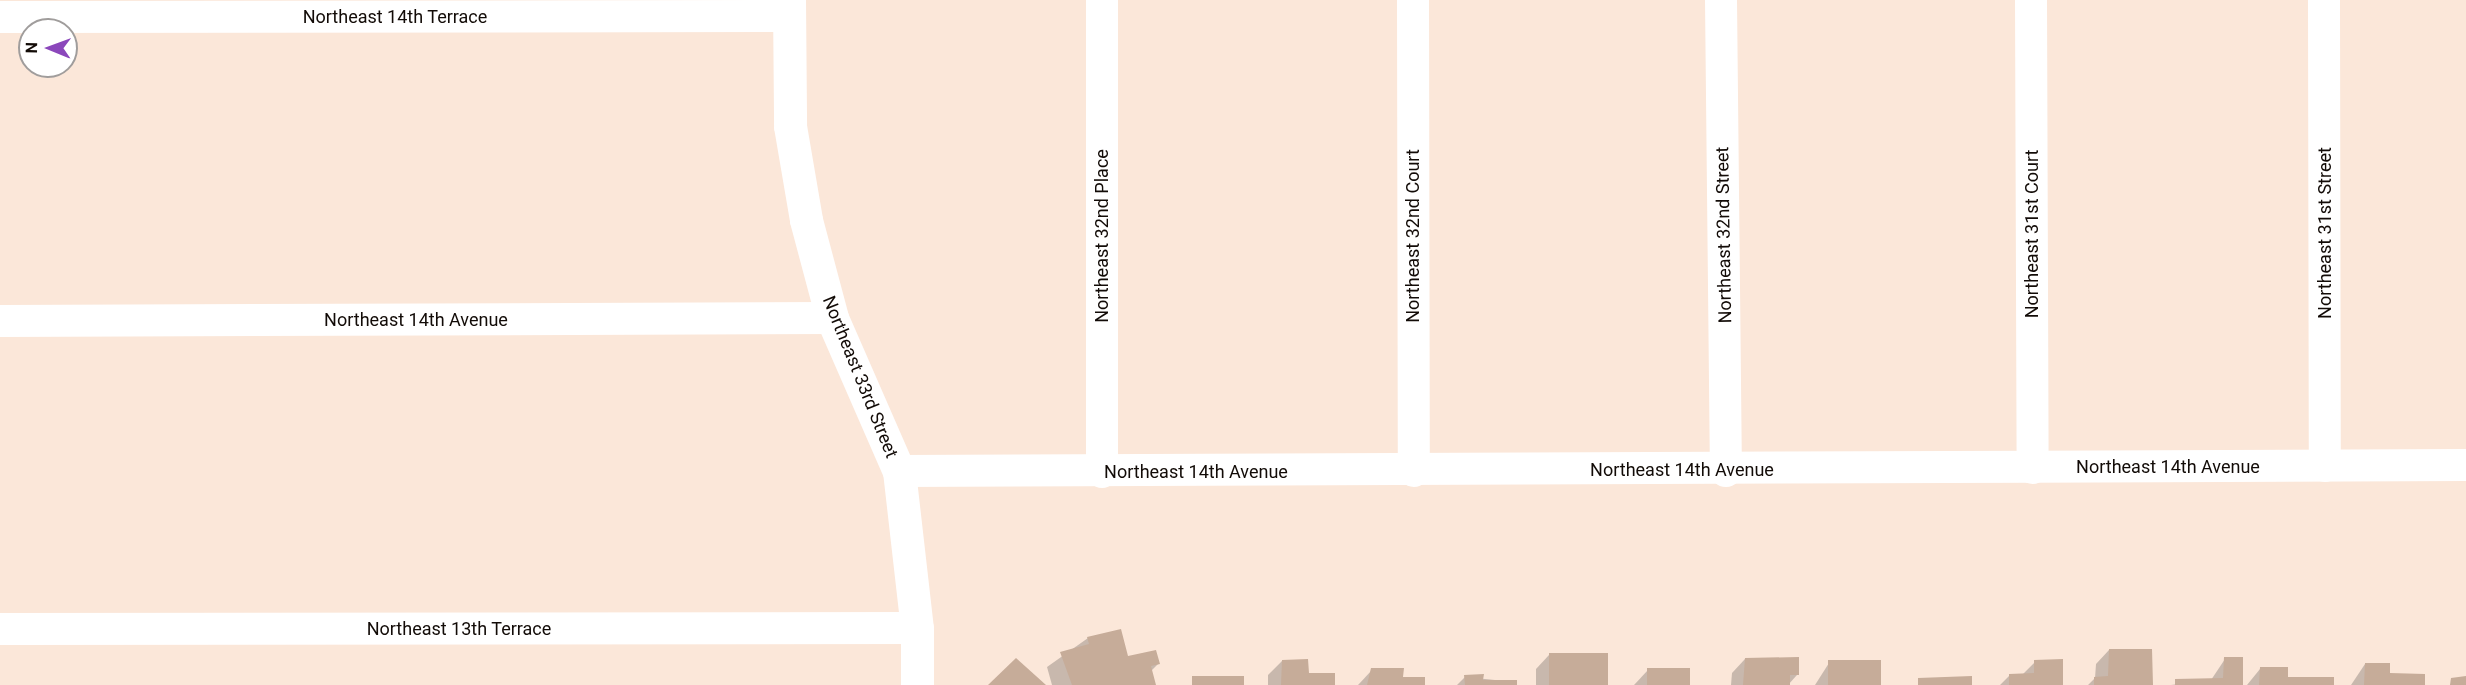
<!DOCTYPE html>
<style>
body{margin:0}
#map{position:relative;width:2466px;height:685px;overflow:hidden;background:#fbe7d9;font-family:Roboto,sans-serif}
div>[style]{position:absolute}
.shadow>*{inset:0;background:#0003}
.building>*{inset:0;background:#c6ac99;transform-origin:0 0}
.minor>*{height:32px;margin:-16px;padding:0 16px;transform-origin:16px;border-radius:16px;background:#fff}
.tertiary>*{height:33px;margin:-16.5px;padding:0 16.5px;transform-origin:16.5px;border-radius:16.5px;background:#fff}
span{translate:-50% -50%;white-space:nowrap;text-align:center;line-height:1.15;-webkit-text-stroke:5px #fff;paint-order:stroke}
.street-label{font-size:18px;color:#120b07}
.north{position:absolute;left:18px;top:18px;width:60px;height:60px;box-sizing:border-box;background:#fff;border:2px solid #a09d9c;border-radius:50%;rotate:271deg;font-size:16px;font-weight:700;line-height:24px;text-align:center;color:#120b07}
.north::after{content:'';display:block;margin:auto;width:21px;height:27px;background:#8b47bb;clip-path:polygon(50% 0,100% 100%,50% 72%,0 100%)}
</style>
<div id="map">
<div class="shadow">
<i style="clip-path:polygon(1088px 638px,1127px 657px,1158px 664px,1151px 671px,1154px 685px,1052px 685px,1047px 667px)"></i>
<i style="clip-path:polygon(2109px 650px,2151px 685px,2088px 685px,2095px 678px,2096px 664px)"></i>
<i style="clip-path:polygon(1549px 655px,1606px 685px,1536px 685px,1536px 669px)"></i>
<i style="clip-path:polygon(1745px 659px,1797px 675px,1788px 685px,1731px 685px,1732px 673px)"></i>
<i style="clip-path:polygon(2225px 659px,2241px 685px,2171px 685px,2211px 680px)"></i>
<i style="clip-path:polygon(1282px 661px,1307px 675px,1334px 685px,1268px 685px,1268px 675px)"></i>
<i style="clip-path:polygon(2035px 662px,2061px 685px,2000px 685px,2009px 676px,2022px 675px)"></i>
<i style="clip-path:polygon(1829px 663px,1879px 685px,1815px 685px)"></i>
<i style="clip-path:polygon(2365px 664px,2389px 675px,2423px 685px,2351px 685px)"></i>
<i style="clip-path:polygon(2260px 669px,2287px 679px,2333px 685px,2247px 685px)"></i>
<i style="clip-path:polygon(1372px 670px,1423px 685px,1358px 685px)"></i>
<i style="clip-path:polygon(1648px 670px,1689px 685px,1634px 685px)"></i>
<i style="clip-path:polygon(1465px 677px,1515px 682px,1515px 685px,1457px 685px)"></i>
</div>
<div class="building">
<i style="clip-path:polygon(1121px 629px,1128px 656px,1156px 650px,1160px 664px,1151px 666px,1156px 685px,1072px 685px,1060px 652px,1089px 644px,1087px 637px)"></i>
<i style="clip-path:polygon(2109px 649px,2152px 649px,2153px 685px,2094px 685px,2094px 677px,2108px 676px)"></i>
<i style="left:1549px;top:653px;width:59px;height:32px"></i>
<i style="clip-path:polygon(1799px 657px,1799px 675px,1790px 675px,1790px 685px,1743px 685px,1745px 658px)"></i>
<i style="clip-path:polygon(2224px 657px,2243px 657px,2243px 685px,2175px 685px,2175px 679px,2223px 678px)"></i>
<i style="clip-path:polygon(1016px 658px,1046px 685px,988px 685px)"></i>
<i style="clip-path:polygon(1308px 659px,1309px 673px,1335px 673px,1335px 685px,1281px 685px,1282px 660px)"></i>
<i style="clip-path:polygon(2063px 659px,2063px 685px,2009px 685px,2009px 674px,2034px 673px,2034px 660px)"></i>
<i style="left:1881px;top:660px;width:25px;height:53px;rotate:90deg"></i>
<i style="clip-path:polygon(2365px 663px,2390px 663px,2390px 673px,2425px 674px,2425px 685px,2364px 685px)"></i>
<i style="clip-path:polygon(2260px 667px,2288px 667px,2288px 677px,2334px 677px,2334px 685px,2259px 685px)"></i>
<i style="clip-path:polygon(1371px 668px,1404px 668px,1403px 677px,1425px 677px,1425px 685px,1367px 685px)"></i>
<i style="left:1690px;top:668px;width:17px;height:43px;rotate:90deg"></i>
<i style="clip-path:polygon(1484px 674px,1483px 680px,1517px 680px,1517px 685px,1465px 685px,1464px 675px)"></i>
<i style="left:1244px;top:676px;width:9px;height:52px;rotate:90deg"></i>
<i style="clip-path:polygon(1972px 676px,1972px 685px,1918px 685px,1918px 678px)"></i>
<i style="clip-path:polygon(2466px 676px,2466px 685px,2450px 685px,2451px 678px)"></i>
</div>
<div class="minor">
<i style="left:1102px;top:0;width:472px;rotate:90deg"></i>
<i style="left:1413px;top:0;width:471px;rotate:89.9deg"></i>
<i style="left:1721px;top:0;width:471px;rotate:89.4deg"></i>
<i style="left:2031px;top:0;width:468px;rotate:89.8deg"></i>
<i style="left:2324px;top:0;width:466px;rotate:89.9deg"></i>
<i style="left:0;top:17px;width:789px;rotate:-0.07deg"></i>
<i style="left:0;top:321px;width:832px;rotate:-0.21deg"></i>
<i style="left:899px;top:471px;width:1567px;rotate:-0.22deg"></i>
<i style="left:0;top:629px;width:917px;rotate:-0.06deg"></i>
</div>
<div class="tertiary">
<i style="left:789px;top:0;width:126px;rotate:89.5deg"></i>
<i style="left:790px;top:126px;width:95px;rotate:80.3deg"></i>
<i style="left:806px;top:220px;width:101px;rotate:75.1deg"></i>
<i style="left:832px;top:318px;width:167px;rotate:66.4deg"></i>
<i style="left:899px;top:471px;width:158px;rotate:83.5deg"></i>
<i style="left:917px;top:628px;width:57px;rotate:90deg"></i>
</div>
<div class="street-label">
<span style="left:395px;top:17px">Northeast 14th Terrace</span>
<span style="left:2325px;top:233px;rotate:-90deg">Northeast 31st Street</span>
<span style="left:2032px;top:234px;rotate:-90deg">Northeast 31st Court</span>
<span style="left:1724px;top:235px;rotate:-91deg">Northeast 32nd Street</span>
<span style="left:1102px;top:236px;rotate:-90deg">Northeast 32nd Place</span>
<span style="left:1413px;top:236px;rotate:-90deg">Northeast 32nd Court</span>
<span style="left:416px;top:320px">Northeast 14th Avenue</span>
<span style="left:860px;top:377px;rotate:68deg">Northeast 33rd Street</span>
<span style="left:2168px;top:467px">Northeast 14th Avenue</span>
<span style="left:1682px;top:470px">Northeast 14th Avenue</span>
<span style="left:1196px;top:472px">Northeast 14th Avenue</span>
<span style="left:459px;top:629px">Northeast 13th Terrace</span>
</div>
<div class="north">N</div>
</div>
